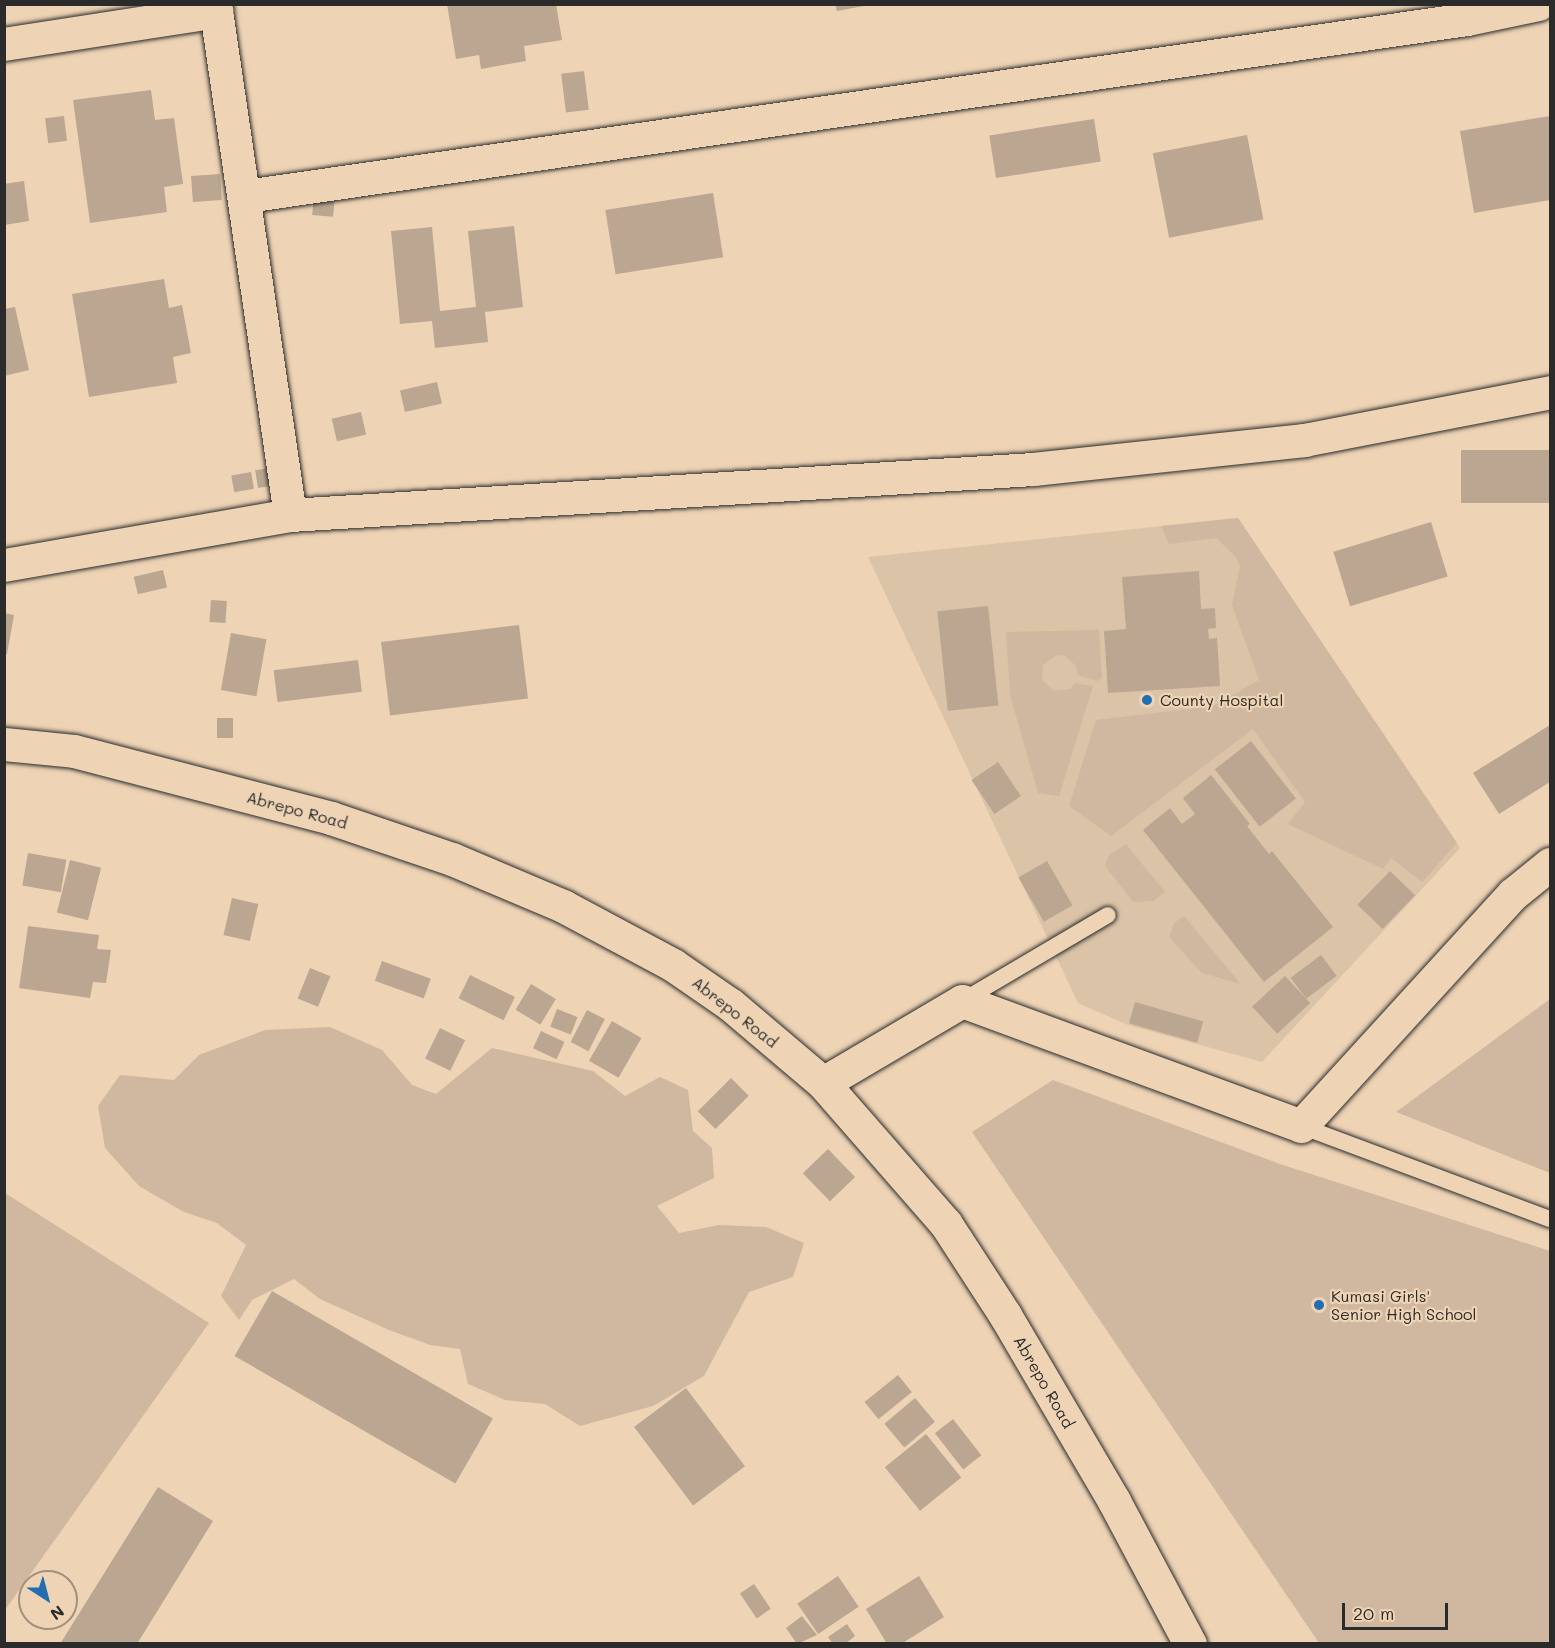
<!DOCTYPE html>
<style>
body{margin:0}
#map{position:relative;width:1555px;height:1648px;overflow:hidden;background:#eed3b5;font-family:Mali,sans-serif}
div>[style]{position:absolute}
.built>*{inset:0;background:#dbc3a7}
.green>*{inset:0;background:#cfb89f}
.building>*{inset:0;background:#bba691;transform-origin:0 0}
.roads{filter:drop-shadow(0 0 2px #2b2b2b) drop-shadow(0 0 2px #2b2b2b)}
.service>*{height:16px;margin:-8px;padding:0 8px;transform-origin:8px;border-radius:8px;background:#eed3b5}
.minor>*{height:33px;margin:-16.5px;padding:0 16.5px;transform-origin:16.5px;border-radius:16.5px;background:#eed3b5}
.secondary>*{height:33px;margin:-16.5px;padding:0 16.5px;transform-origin:16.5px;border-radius:16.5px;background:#eed3b5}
.dots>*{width:16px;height:16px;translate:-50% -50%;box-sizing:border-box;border:3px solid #eed3b5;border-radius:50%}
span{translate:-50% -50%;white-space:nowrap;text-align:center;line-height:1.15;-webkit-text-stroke:4.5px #eed3b5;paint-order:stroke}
.poi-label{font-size:16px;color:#2b2b2b}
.left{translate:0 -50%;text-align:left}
.street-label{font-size:16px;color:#2b2b2b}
.frame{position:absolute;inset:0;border:6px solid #2b2b2b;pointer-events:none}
.north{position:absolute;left:18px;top:1570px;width:60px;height:60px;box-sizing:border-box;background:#eed3b5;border:2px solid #a0907e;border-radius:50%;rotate:144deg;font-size:16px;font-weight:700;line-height:24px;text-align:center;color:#2b2b2b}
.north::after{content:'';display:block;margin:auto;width:21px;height:27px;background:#1f6fb2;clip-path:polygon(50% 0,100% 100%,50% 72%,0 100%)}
.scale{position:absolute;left:1342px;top:1603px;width:106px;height:27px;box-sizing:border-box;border:3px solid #2b2b2b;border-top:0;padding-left:8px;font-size:18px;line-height:21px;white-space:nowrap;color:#2b2b2b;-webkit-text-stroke:4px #eed3b5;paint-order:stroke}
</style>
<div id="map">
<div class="built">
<i style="clip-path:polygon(1238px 518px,1460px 848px,1262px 1062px,1128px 1025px,1078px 1003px,868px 557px)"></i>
</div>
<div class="green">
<i style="clip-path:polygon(1238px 518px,1457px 843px,1422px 882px,1391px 858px,1383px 869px,1288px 824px,1305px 802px,1253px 729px,1111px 836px,1069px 806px,1096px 720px,1213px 706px,1259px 680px,1232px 605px,1240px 566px,1235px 556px,1216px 538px,1169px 544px,1161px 526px)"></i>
<i style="clip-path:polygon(1099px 630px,1102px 678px,1097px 681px,1078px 675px,1076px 666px,1065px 656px,1057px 655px,1043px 665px,1042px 680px,1054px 691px,1070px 689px,1075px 683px,1093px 686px,1059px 796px,1038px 793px,1010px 695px,1006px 632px)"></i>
<i style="clip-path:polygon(1126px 844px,1165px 892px,1154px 901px,1133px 902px,1105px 866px,1109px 855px)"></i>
<i style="clip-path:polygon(1184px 916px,1235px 977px,1240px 984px,1202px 973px,1169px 937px,1174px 923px)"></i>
<i style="clip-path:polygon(1550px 999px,1550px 1173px,1396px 1112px)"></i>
<i style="clip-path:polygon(330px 1027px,382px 1050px,412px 1085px,436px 1094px,492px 1048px,593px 1071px,625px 1096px,660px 1077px,688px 1090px,693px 1131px,712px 1148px,714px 1178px,657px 1206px,679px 1233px,719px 1225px,766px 1227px,804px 1243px,793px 1277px,749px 1292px,704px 1376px,653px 1406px,580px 1426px,545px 1404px,505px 1400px,468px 1384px,460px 1349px,430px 1345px,389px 1330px,320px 1299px,294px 1279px,252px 1300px,239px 1320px,221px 1296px,246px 1245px,217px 1223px,184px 1212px,139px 1186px,105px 1148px,98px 1106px,120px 1075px,174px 1080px,199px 1055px,265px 1030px)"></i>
<i style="clip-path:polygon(1053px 1080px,1280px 1164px,1550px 1251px,1550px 1643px,1319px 1643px,972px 1132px)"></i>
<i style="clip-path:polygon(5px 1193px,209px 1323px,5px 1610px)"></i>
</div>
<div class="building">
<i style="clip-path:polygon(447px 4px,556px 4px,562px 40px,524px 46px,526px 61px,481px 69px,479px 55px,456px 59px)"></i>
<i style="clip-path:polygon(835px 4px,864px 4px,864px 6px,837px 11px)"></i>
<i style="left:584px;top:71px;width:39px;height:23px;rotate:83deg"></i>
<i style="clip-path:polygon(151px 90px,155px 120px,174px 118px,183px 184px,164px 187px,167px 212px,90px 223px,73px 100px)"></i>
<i style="left:64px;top:116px;width:25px;height:19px;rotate:83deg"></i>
<i style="clip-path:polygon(1550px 116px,1550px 200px,1474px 213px,1460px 131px)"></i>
<i style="left:1094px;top:119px;width:43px;height:106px;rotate:81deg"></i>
<i style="left:1247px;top:135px;width:86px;height:96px;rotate:79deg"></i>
<i style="left:220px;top:174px;width:26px;height:29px;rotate:86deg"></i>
<i style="clip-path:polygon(24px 181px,29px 221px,4px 225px,4px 184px)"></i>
<i style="left:713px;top:193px;width:65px;height:109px;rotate:81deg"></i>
<i style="left:314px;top:194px;width:21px;height:21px;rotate:5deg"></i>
<i style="clip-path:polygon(514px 226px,523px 307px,485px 312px,488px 342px,435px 348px,432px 321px,400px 324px,391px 231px,432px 227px,440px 311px,476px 307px,468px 231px)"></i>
<i style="clip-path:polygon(164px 279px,169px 308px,182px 305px,191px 353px,173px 357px,177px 383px,89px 397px,72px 294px)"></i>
<i style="clip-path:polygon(15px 307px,29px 370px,4px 376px,4px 309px)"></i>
<i style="left:437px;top:382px;width:22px;height:38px;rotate:77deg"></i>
<i style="left:361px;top:412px;width:23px;height:30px;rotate:77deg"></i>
<i style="left:1550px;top:450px;width:53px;height:89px;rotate:90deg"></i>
<i style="left:269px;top:468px;width:18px;height:14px;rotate:81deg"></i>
<i style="left:251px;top:472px;width:17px;height:20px;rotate:80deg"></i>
<i style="left:1431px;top:522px;width:57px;height:102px;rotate:73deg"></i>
<i style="left:163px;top:570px;width:18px;height:30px;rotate:77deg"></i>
<i style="clip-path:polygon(1199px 571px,1201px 609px,1215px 608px,1216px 628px,1208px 629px,1209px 639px,1217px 638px,1220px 686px,1108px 693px,1104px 631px,1126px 629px,1122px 577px)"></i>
<i style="left:211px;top:600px;width:16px;height:22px;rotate:4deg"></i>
<i style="left:988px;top:606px;width:100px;height:51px;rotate:84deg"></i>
<i style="clip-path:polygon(4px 613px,14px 615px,7px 654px,4px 653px)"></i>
<i style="left:519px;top:625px;width:74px;height:139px;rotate:83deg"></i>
<i style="left:231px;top:633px;width:36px;height:58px;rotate:10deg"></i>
<i style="left:358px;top:660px;width:32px;height:85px;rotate:83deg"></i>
<i style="left:217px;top:718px;width:16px;height:20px"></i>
<i style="clip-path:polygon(1550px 725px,1550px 782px,1499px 814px,1473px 773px)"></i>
<i style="left:1251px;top:741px;width:73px;height:46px;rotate:52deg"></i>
<i style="left:998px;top:762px;width:41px;height:32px;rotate:56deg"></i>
<i style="clip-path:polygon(1211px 775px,1250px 824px,1247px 826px,1269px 854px,1272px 851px,1333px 927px,1264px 982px,1143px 830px,1170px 808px,1182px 824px,1195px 814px,1183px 798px)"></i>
<i style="left:28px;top:853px;width:39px;height:33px;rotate:10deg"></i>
<i style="left:70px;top:860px;width:32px;height:54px;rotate:14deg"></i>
<i style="left:1047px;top:861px;width:51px;height:33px;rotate:60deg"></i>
<i style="left:1390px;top:871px;width:35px;height:47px;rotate:44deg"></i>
<i style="left:232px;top:898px;width:27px;height:38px;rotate:13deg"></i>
<i style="clip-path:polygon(28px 926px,99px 935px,97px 949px,111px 950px,106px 983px,93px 982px,90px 998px,19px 988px)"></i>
<i style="left:1321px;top:955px;width:26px;height:38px;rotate:53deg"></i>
<i style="left:382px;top:961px;width:52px;height:21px;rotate:20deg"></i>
<i style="left:310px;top:968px;width:22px;height:33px;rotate:22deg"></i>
<i style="left:470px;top:975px;width:50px;height:26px;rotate:26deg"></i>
<i style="left:1285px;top:976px;width:37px;height:45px;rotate:47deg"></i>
<i style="left:531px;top:984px;width:29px;height:30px;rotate:31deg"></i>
<i style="left:1135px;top:1002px;width:71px;height:22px;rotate:16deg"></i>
<i style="left:557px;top:1009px;width:22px;height:19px;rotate:21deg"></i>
<i style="left:587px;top:1010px;width:20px;height:36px;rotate:27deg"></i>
<i style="left:612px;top:1021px;width:34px;height:46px;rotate:30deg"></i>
<i style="left:440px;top:1028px;width:28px;height:34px;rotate:26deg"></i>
<i style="left:541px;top:1031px;width:26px;height:19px;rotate:25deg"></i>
<i style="left:731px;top:1078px;width:25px;height:47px;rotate:45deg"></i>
<i style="left:828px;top:1149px;width:39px;height:35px;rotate:46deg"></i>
<i style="left:272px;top:1291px;width:255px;height:75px;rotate:30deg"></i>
<i style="left:898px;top:1375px;width:22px;height:43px;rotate:51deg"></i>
<i style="left:686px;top:1388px;width:98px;height:65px;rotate:53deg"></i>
<i style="left:915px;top:1398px;width:31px;height:40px;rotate:50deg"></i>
<i style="left:953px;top:1419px;width:46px;height:23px;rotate:52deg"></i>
<i style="left:926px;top:1434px;width:56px;height:53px;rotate:51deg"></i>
<i style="clip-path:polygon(158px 1487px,213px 1521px,137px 1644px,60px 1644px)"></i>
<i style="left:838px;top:1576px;width:37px;height:49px;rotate:56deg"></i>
<i style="clip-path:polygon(919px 1576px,944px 1617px,901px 1644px,887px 1644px,866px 1609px)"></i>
<i style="left:754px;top:1584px;width:30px;height:17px;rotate:56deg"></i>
<i style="clip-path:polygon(802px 1616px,817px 1635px,797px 1644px,786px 1628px)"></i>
<i style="clip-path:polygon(847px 1624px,855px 1636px,845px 1644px,833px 1644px,828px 1637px)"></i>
</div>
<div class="roads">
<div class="service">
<i style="left:962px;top:1001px;width:169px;rotate:-30.5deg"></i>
<i style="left:1301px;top:1126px;width:266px;rotate:20.5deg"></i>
</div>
<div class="minor">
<i style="left:215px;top:4px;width:516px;rotate:81.65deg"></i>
<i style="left:4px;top:44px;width:215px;rotate:-8.8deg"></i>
<i style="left:246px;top:196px;width:1234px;rotate:-8.25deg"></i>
<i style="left:1467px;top:19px;width:73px;rotate:-11.9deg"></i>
<i style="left:4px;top:565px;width:290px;rotate:-9.9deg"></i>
<i style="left:290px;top:515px;width:744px;rotate:-3.54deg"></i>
<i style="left:1033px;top:469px;width:273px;rotate:-6.1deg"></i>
<i style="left:1304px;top:440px;width:251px;rotate:-11deg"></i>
<i style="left:823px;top:1083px;width:161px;rotate:-30.5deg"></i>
<i style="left:962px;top:1001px;width:361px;rotate:20.2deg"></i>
<i style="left:1301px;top:1126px;width:314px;rotate:-47.6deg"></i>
<i style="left:1513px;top:894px;width:48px;rotate:-39deg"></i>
</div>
<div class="secondary">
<i style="left:4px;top:744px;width:70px;rotate:5.7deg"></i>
<i style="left:74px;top:751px;width:266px;rotate:14.6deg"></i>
<i style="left:331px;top:818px;width:128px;rotate:18.7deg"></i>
<i style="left:452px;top:859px;width:121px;rotate:22.9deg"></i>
<i style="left:563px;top:906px;width:125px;rotate:28.2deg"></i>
<i style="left:673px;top:965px;width:70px;rotate:34.6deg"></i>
<i style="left:731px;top:1005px;width:121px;rotate:40.3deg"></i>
<i style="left:823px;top:1083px;width:187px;rotate:48.9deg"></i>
<i style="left:946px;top:1224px;width:108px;rotate:57deg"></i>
<i style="left:1005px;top:1315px;width:216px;rotate:59.6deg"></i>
<i style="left:1114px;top:1501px;width:162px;rotate:62deg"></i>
</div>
</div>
<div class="dots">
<i style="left:1147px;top:700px;background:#1f6fb2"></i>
<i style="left:1319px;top:1305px;background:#1f6fb2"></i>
</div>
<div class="poi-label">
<span class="left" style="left:1160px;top:700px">County Hospital</span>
<span class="left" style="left:1331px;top:1305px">Kumasi Girls'<br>Senior High School</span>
</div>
<div class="street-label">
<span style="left:297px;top:810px;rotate:15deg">Abrepo Road</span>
<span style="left:735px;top:1012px;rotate:38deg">Abrepo Road</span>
<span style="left:1044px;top:1382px;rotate:60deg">Abrepo Road</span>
</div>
<div class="frame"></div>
<div class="north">N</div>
<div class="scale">20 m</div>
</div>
